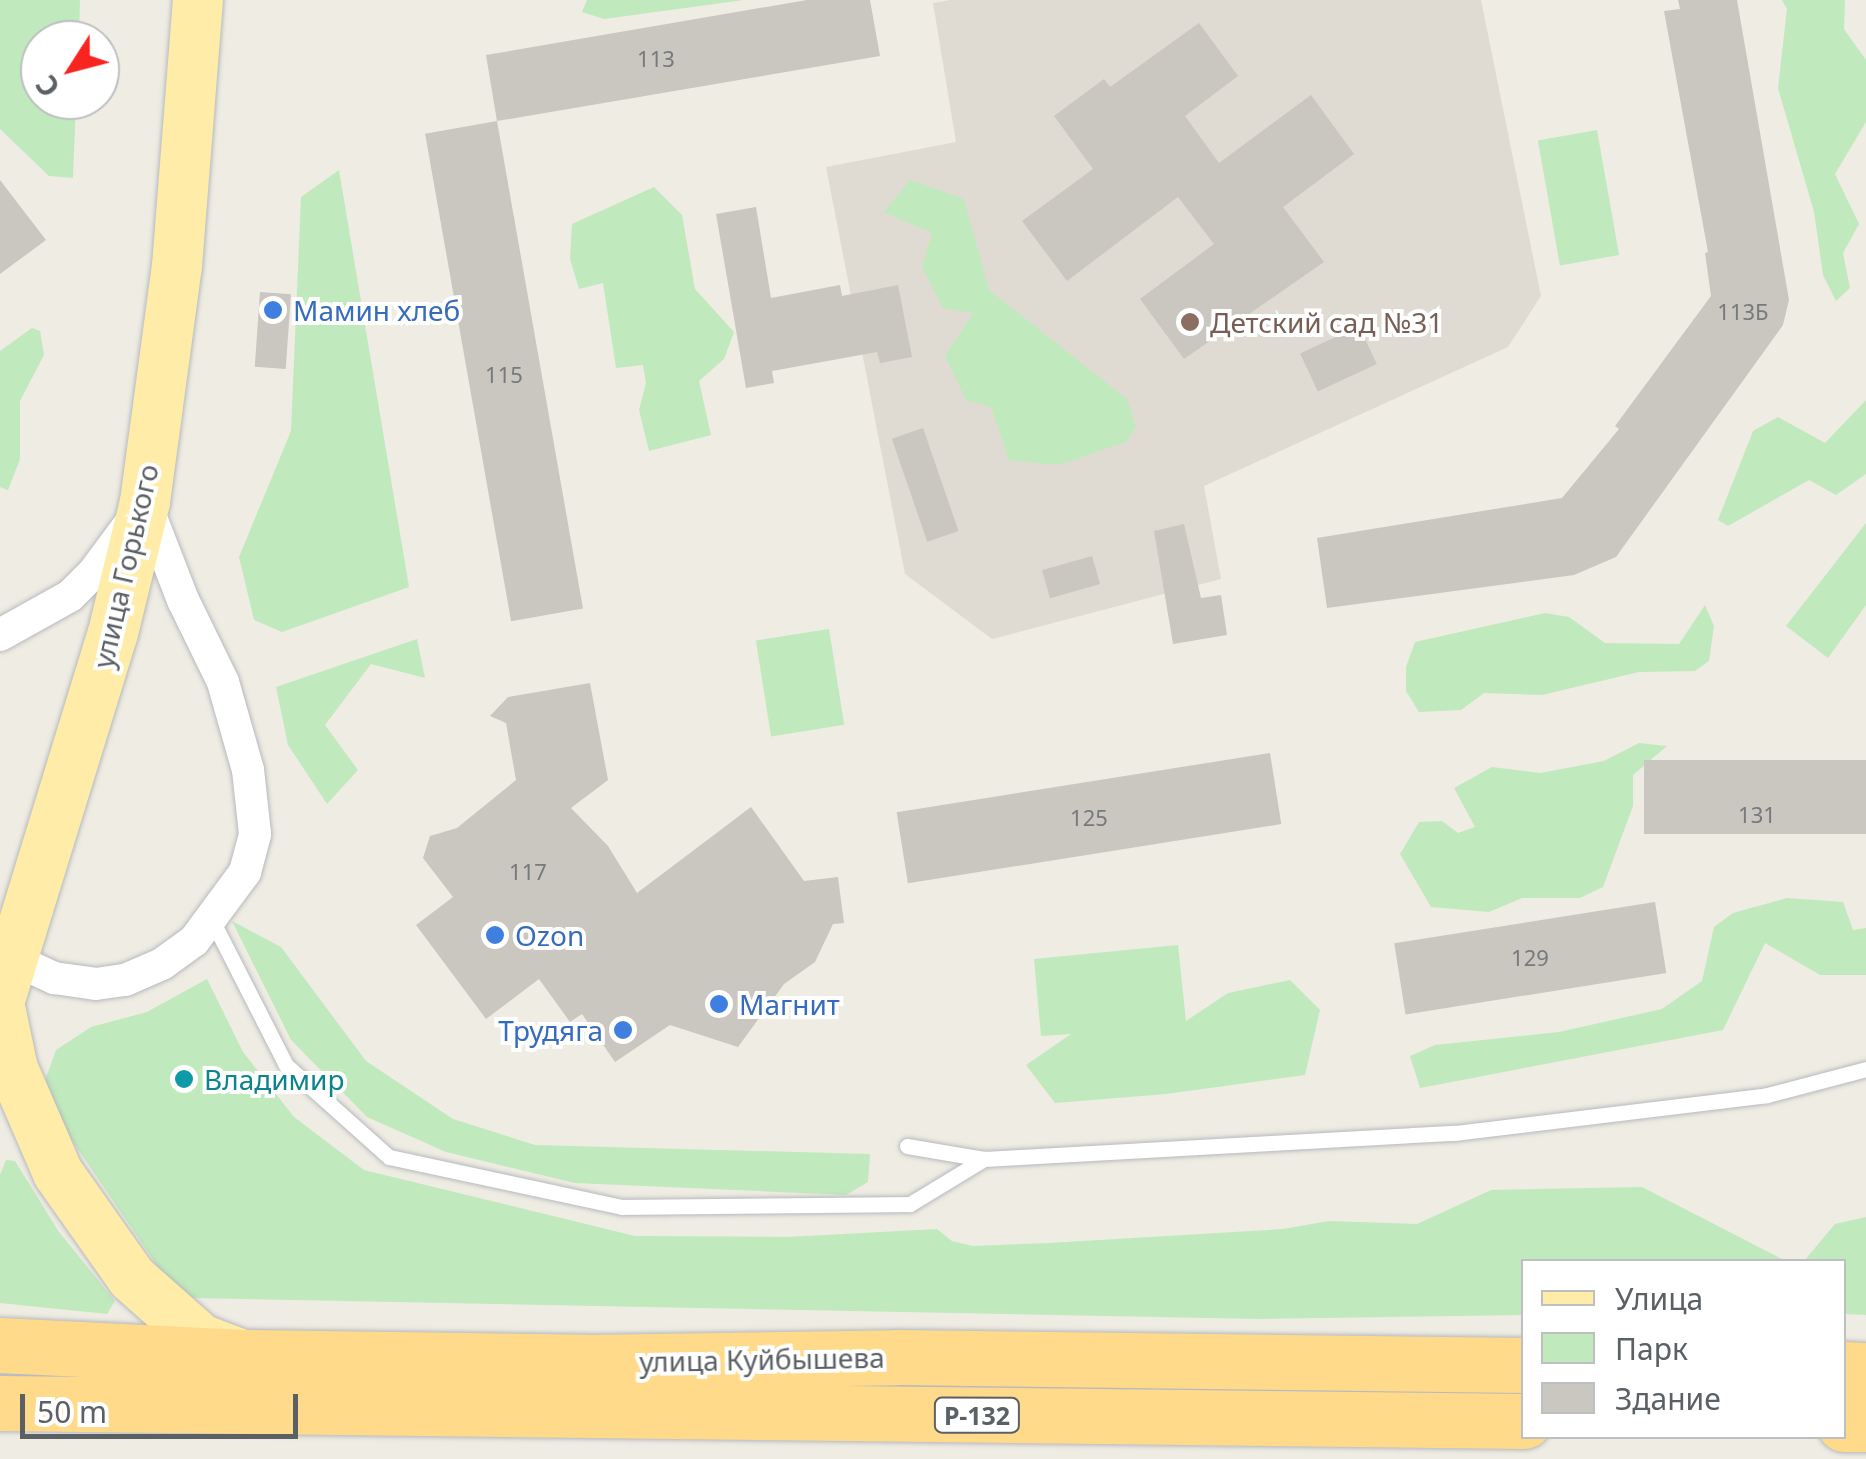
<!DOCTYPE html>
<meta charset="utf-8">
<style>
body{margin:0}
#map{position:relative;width:1866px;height:1459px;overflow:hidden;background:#efece3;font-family:"Noto Sans",sans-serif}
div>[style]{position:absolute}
.education>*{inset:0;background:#dfdbd2}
.green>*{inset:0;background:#c0e9bd;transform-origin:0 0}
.building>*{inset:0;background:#cac6c0;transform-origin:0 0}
.roads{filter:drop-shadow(0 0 2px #b6babe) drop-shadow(0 0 2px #b6babe)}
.lane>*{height:15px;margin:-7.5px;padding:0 7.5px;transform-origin:7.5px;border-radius:7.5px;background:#fff}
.street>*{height:32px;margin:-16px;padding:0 16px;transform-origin:16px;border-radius:16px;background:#fff}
.primary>*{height:50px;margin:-25px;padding:0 25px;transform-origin:25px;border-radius:25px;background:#ffeca8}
.highway>*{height:55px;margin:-27.5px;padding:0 27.5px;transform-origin:27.5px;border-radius:27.5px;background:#ffda8a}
.dots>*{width:28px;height:28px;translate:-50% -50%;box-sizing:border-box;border:5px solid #fff;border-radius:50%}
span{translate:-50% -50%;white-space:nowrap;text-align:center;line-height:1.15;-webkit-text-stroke:8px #fff;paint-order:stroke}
.number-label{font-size:22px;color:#777a7c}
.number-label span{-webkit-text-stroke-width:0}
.shield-label span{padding:2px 8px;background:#fff;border:2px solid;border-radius:8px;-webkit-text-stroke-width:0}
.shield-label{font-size:25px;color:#5b6065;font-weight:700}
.shop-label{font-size:28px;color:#366cbe}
.left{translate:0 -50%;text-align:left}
.right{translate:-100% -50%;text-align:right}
.education-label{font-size:28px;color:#785e54}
.street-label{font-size:28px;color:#5b6065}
.culture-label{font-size:28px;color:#0d838f}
.legend{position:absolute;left:1521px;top:1259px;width:325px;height:180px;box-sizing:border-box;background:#fff;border:2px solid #bdbfc1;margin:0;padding:12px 18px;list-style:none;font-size:30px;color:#5b6065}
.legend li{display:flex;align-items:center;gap:20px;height:50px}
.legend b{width:50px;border:2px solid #bdbfc1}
.north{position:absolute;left:20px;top:20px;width:100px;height:100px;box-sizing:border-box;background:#fff;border:2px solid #bdbfc1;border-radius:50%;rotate:234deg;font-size:28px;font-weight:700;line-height:40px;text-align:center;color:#5b6065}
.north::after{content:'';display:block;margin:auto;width:35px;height:45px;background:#f82420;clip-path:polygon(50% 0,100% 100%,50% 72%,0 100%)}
.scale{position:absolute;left:20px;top:1394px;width:278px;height:45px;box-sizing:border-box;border:5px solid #5b6065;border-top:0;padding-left:12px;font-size:30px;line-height:35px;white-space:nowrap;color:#5b6065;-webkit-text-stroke:8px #fff;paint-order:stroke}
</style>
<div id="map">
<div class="education">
<i style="clip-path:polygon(950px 0,1481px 0,1541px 296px,1508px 347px,1204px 486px,1221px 579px,992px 639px,905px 574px,826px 167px,956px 142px,933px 3px)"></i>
</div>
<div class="green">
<i style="clip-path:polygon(0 0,80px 0,79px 40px,40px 40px,40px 100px,76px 100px,73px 178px,49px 176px,0 129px)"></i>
<i style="clip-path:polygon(587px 0,744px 0,604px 19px,582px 12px)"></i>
<i style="clip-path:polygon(1782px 0,1845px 0,1844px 29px,1866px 60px,1866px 122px,1835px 174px,1859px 224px,1843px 253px,1850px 288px,1836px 301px,1823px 275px,1814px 212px,1778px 88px,1787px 9px)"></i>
<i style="left:1597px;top:130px;width:127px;height:60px;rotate:80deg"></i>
<i style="clip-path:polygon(339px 170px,409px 587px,282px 632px,254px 620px,239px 557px,291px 431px,301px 197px)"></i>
<i style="clip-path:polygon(910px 180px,964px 199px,989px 290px,1127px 399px,1136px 427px,1126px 442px,1059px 465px,1009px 460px,991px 407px,966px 400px,945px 356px,973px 313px,943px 308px,922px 267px,932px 233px,884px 212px)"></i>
<i style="clip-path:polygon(654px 187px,682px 215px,695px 289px,734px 332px,724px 359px,699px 381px,711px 435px,649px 451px,639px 410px,646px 383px,643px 365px,616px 368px,603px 283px,579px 289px,570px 259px,572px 224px)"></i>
<i style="clip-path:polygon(32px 328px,40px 331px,44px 355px,20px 401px,20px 459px,8px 490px,0 487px,0 351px)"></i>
<i style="clip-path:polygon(1866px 400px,1866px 474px,1836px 495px,1809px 480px,1728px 526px,1718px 520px,1753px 431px,1778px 417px,1825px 443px)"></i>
<i style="clip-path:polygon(1866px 523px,1866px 605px,1828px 658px,1786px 626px)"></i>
<i style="clip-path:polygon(1705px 605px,1714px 626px,1709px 661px,1695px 671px,1639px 672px,1542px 695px,1484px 693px,1461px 710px,1419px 712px,1406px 691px,1406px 667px,1415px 642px,1545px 613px,1569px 617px,1605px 643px,1679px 644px)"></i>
<i style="left:829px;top:629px;width:97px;height:74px;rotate:81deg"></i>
<i style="clip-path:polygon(417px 639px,425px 678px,371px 664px,325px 725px,358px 770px,327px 804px,288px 745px,276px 687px)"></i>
<i style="clip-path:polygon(1639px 743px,1667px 746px,1633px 775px,1633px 806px,1603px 887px,1580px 898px,1522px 898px,1489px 912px,1431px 907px,1400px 854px,1419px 822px,1442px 821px,1458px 833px,1475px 827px,1454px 788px,1492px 767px,1540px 773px,1604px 761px)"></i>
<i style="clip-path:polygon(1787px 898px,1843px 902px,1853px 930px,1866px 928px,1866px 975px,1820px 975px,1765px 943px,1723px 1030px,1420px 1088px,1410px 1056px,1435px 1045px,1559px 1032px,1662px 1009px,1702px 981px,1714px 927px,1733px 913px)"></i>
<i style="clip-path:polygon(232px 921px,281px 947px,366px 1061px,453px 1119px,535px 1145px,870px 1154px,868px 1182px,846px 1195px,575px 1183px,446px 1152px,367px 1117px,291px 1040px)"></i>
<i style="clip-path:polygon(1178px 945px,1186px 1021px,1228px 993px,1290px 980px,1320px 1010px,1305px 1075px,1166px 1094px,1055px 1103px,1026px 1065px,1071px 1034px,1041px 1036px,1034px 959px)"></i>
<i style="clip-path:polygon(207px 979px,243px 1052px,294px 1117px,364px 1170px,635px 1236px,787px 1237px,937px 1229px,952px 1241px,973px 1246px,1049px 1243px,1283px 1229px,1329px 1221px,1417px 1224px,1491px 1190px,1642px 1187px,1786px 1261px,1524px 1262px,1523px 1315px,1260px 1319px,190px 1298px,169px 1283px,50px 1108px,43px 1086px,56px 1050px,91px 1027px,147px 1012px)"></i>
<i style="clip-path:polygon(6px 1160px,15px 1161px,59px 1232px,115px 1301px,107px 1314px,0 1303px,0 1175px)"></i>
<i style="clip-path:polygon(1866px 1217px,1866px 1315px,1844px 1314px,1844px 1262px,1804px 1261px,1835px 1224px)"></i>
</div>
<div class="building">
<i style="clip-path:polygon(807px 0,870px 0,880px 56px,497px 121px,486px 55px)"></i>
<i style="clip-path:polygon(1678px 0,1737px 0,1789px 300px,1783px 325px,1616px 557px,1574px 575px,1327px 608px,1317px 538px,1562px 498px,1619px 429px,1615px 426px,1711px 296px,1705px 253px,1708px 252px,1664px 11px,1680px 9px)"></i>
<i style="clip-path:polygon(1199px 23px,1238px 76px,1185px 116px,1219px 163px,1311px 95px,1354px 154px,1283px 207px,1324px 262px,1184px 359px,1140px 299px,1214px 244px,1178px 197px,1067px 281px,1022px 221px,1093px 169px,1054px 116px,1104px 79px,1110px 87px)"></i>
<i style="left:497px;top:121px;width:495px;height:73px;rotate:80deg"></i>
<i style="clip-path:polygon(0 180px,46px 240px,0 274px)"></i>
<i style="clip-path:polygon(756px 207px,771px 298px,840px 285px,842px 296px,898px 285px,912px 357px,880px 363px,877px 352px,772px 371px,774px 383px,746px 388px,716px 214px)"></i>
<i style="left:260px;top:292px;width:31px;height:75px;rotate:4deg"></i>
<i style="left:1359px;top:326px;width:42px;height:65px;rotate:65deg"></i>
<i style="left:923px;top:428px;width:109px;height:33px;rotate:71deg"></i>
<i style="clip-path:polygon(1184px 524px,1201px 598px,1221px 595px,1227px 635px,1173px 644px,1154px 531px)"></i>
<i style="left:1092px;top:556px;width:29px;height:52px;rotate:74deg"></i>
<i style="clip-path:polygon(590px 683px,608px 780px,571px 808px,608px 846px,637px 893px,751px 807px,804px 881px,838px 877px,844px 923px,833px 924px,815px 962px,784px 984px,738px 1047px,670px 1025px,615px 1062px,582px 1014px,570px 1022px,539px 979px,486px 1019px,416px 925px,453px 897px,423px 858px,430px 836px,457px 828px,516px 780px,506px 723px,490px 716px,508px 697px)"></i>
<i style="left:1270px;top:753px;width:72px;height:378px;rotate:81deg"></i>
<i style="left:1866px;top:760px;width:74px;height:222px;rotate:90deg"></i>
<i style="left:1655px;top:902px;width:72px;height:264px;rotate:81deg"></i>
</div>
<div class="roads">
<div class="lane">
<i style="left:212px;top:920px;width:163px;rotate:63deg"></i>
<i style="left:286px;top:1065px;width:138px;rotate:41.8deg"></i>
<i style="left:389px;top:1157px;width:238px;rotate:12.1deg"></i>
<i style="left:622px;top:1207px;width:288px;rotate:-0.6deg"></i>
<i style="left:910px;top:1204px;width:87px;rotate:-31.3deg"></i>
<i style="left:984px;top:1159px;width:472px;rotate:-3.2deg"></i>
<i style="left:1455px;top:1133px;width:314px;rotate:-6.9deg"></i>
<i style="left:1767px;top:1095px;width:102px;rotate:-14.7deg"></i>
<i style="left:907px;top:1146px;width:78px;rotate:9.6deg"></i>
</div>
<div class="street">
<i style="left:0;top:635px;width:80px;rotate:-29.1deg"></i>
<i style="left:70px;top:596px;width:34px;rotate:-45deg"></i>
<i style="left:94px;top:572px;width:62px;rotate:-53.5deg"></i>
<i style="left:0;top:953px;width:60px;rotate:24.8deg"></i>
<i style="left:54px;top:978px;width:42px;rotate:8.1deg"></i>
<i style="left:96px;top:984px;width:29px;rotate:-8deg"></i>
<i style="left:125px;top:980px;width:40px;rotate:-23.4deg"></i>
<i style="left:162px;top:964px;width:39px;rotate:-36deg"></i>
<i style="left:194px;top:941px;width:86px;rotate:-53.5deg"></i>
<i style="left:245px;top:872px;width:39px;rotate:-75deg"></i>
<i style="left:255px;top:834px;width:64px;rotate:-96.2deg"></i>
<i style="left:248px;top:770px;width:91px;rotate:-105.9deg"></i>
<i style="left:223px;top:682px;width:91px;rotate:-116deg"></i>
<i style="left:183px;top:600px;width:105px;rotate:-111.2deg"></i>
</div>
<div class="primary">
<i style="left:0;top:1000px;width:384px;rotate:-72.9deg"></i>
<i style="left:113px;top:633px;width:135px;rotate:-76.3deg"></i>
<i style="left:145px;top:502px;width:238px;rotate:-82.3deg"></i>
<i style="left:177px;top:266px;width:267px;rotate:-85.5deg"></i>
<i style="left:0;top:1007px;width:63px;rotate:78.2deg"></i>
<i style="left:13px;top:1069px;width:113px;rotate:66.6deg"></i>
<i style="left:58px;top:1173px;width:128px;rotate:54.8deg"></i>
<i style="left:132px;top:1278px;width:92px;rotate:41.5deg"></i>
<i style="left:201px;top:1339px;width:50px;rotate:21deg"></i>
</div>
<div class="highway">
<i style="left:0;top:1345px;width:248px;rotate:2.8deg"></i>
<i style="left:248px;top:1357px;width:339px;rotate:0.8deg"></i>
<i style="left:587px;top:1362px;width:309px;rotate:-0.9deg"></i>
<i style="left:896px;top:1357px;width:628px;rotate:0.73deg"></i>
<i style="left:1844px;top:1369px;width:22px;rotate:3deg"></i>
<i style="left:0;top:1403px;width:1524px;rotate:0.68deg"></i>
<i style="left:1844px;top:1424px;width:22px"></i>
</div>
</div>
<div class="dots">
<i style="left:273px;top:310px;background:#3f7fe0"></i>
<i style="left:1190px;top:322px;background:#8d6e63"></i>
<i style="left:495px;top:935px;background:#3f7fe0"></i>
<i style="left:719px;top:1004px;background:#3f7fe0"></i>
<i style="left:623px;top:1030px;background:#3f7fe0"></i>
<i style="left:184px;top:1079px;background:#0f9aa8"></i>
</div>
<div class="number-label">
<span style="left:656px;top:59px">113</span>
<span style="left:1743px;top:312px">113Б</span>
<span style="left:504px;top:375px">115</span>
<span style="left:1757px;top:815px">131</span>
<span style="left:1089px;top:818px">125</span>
<span style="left:528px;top:872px">117</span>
<span style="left:1530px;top:958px">129</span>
</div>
<div class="shield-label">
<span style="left:977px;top:1415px">Р-132</span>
</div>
<div class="shop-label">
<span class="left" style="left:293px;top:310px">Мамин хлеб</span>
<span class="left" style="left:515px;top:935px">Ozon</span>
<span class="left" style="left:739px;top:1004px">Магнит</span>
<span class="right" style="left:603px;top:1030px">Трудяга</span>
</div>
<div class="education-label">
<span class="left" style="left:1210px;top:322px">Детский сад №31</span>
</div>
<div class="street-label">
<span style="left:125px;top:566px;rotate:-77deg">улица Горького</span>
<span style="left:762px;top:1359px;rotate:-1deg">улица Куйбышева</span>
</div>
<div class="culture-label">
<span class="left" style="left:204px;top:1079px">Владимир</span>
</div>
<ul class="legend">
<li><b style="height:12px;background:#ffeca8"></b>Улица</li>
<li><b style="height:28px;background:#c0e9bd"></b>Парк</li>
<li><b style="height:28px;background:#cac6c0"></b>Здание</li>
</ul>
<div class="north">С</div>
<div class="scale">50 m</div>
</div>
